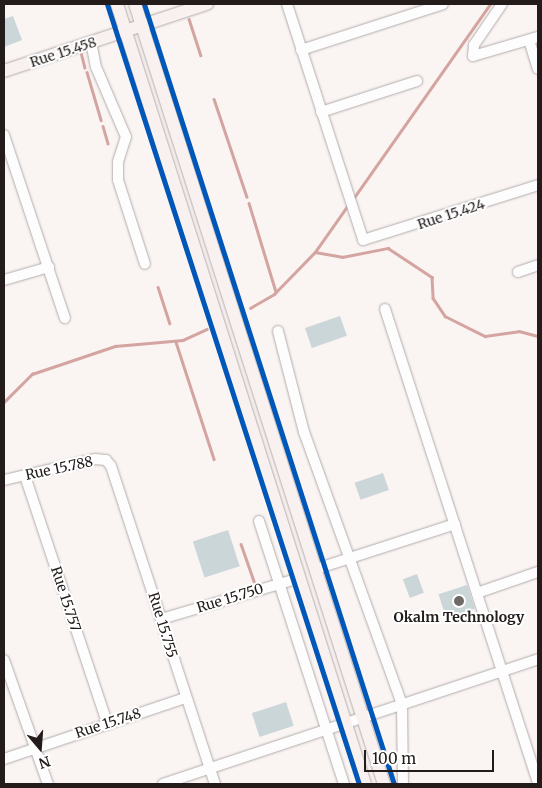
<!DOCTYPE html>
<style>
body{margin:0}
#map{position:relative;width:542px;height:788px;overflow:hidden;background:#faf4f3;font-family:Merriweather,serif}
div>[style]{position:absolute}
.stream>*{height:2.5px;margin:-1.25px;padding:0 1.25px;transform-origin:1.25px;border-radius:1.25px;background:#d4a5a0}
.building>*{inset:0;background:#cbd6d9;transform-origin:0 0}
.roads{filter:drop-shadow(0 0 1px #b2acac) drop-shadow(0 0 1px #b2acac)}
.minor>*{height:10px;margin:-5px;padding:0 5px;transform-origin:5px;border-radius:5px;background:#fefdfd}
.major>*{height:12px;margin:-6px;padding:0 6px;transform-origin:6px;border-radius:6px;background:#f8f1f0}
.cycleway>*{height:5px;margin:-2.5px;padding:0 2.5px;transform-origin:2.5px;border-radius:2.5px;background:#0057b8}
.dots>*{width:14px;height:14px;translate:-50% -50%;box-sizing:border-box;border:2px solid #fff;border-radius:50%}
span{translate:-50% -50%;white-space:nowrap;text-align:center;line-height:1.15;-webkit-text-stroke:4px #fff;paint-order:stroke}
.street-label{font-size:14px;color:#231c1b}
.poi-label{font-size:14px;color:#231c1b;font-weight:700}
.frame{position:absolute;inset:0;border:5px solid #231c1b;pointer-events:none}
.north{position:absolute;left:15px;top:723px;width:50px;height:50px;-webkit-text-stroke:4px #fff;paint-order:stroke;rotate:162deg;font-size:14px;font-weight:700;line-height:20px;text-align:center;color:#231c1b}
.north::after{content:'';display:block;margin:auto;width:18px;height:22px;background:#231c1b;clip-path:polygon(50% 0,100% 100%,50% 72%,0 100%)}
.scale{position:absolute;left:364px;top:750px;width:130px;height:22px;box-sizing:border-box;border:2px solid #231c1b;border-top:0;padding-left:6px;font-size:15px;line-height:18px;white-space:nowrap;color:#231c1b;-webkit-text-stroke:4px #fff;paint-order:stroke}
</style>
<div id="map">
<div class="stream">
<i style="left:189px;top:19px;width:38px;rotate:72deg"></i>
<i style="left:81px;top:52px;width:16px;rotate:76deg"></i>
<i style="left:87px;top:72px;width:50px;rotate:73.7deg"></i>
<i style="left:214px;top:99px;width:103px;rotate:71.4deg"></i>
<i style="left:103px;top:126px;width:18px;rotate:74deg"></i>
<i style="left:353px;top:199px;width:238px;rotate:-54.9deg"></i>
<i style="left:249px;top:203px;width:93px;rotate:73.1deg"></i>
<i style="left:315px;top:252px;width:27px;rotate:10deg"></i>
<i style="left:342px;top:257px;width:47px;rotate:-11.1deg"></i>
<i style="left:388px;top:248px;width:53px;rotate:33.4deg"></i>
<i style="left:432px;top:277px;width:21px;rotate:87deg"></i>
<i style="left:433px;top:298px;width:22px;rotate:56deg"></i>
<i style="left:445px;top:316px;width:45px;rotate:26.6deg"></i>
<i style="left:485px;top:336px;width:34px;rotate:-8deg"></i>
<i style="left:519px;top:331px;width:20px;rotate:15deg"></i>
<i style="left:158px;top:287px;width:38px;rotate:72deg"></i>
<i style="left:250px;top:308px;width:28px;rotate:-30deg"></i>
<i style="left:274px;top:294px;width:59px;rotate:-45.7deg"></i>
<i style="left:315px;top:252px;width:57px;rotate:-54.9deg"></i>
<i style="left:176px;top:342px;width:123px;rotate:72deg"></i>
<i style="left:4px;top:402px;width:40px;rotate:-45deg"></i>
<i style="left:32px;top:374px;width:88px;rotate:-18.6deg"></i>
<i style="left:115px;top:346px;width:68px;rotate:-5deg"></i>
<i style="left:183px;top:340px;width:26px;rotate:-25deg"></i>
<i style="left:241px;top:544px;width:42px;rotate:70.7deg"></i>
</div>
<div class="building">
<i style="clip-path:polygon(13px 16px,22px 40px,4px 47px,4px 19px)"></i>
<i style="left:340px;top:316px;width:21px;height:37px;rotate:71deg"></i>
<i style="left:383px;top:473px;width:18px;height:30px;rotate:71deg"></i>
<i style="left:228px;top:530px;width:38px;height:37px;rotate:72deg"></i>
<i style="left:417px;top:574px;width:20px;height:15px;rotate:70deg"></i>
<i style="left:467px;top:585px;width:25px;height:30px;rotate:72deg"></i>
<i style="left:286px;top:702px;width:25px;height:36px;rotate:72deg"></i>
</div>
<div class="roads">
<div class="minor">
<i style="left:287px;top:4px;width:248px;rotate:72.1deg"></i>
<i style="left:363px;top:240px;width:183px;rotate:-17.4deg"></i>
<i style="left:502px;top:4px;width:50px;rotate:124.3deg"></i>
<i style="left:474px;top:45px;width:11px;rotate:95deg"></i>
<i style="left:473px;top:56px;width:68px;rotate:-16.3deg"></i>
<i style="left:529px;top:40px;width:30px;rotate:73deg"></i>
<i style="left:91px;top:42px;width:25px;rotate:79deg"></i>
<i style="left:96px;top:67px;width:76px;rotate:66.8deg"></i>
<i style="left:126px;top:137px;width:26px;rotate:108deg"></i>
<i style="left:118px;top:162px;width:18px;rotate:90deg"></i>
<i style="left:118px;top:180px;width:88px;rotate:72.2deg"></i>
<i style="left:301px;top:50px;width:149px;rotate:-17.9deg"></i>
<i style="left:321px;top:112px;width:101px;rotate:-17.9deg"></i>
<i style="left:4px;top:135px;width:193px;rotate:71.6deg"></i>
<i style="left:518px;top:272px;width:21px;rotate:-19deg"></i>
<i style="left:4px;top:280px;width:47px;rotate:-16.1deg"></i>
<i style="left:385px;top:309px;width:499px;rotate:72.1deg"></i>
<i style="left:278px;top:331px;width:104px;rotate:75.6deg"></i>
<i style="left:304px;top:432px;width:289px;rotate:70.2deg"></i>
<i style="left:402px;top:704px;width:80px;rotate:89.3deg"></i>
<i style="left:25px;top:476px;width:260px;rotate:71.6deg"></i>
<i style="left:4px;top:480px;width:93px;rotate:-13deg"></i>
<i style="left:95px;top:459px;width:11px;rotate:5deg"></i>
<i style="left:106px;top:460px;width:8px;rotate:50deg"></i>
<i style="left:111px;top:466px;width:335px;rotate:71.9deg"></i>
<i style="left:259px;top:521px;width:276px;rotate:72.1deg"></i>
<i style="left:316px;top:569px;width:146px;rotate:-17.9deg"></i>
<i style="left:477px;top:593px;width:65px;rotate:-19deg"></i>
<i style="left:161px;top:619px;width:144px;rotate:-16.5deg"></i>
<i style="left:4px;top:660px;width:132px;rotate:70.5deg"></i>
<i style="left:4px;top:759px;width:191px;rotate:-18.6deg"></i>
<i style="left:163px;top:784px;width:395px;rotate:-18.4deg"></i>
</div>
<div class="major">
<i style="left:117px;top:4px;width:818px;rotate:72.36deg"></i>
<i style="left:135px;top:4px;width:819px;rotate:72.3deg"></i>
<i style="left:4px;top:71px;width:214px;rotate:-18.3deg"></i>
</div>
</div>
<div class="cycleway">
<i style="left:107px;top:4px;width:820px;rotate:72.1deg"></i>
<i style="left:144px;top:4px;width:819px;rotate:72.23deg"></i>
</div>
<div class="dots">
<i style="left:459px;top:601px;background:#6e6867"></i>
</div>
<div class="street-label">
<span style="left:63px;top:52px;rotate:-18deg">Rue 15.458</span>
<span style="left:451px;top:214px;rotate:-18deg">Rue 15.424</span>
<span style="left:59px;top:468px;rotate:-12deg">Rue 15.788</span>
<span style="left:230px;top:598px;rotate:-17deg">Rue 15.750</span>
<span style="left:66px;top:599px;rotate:72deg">Rue 15.757</span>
<span style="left:163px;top:625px;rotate:73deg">Rue 15.755</span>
<span style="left:108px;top:723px;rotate:-18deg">Rue 15.748</span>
</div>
<div class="poi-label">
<span style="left:459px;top:617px">Okalm Technology</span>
</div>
<div class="frame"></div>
<div class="north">N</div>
<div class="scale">100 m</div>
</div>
